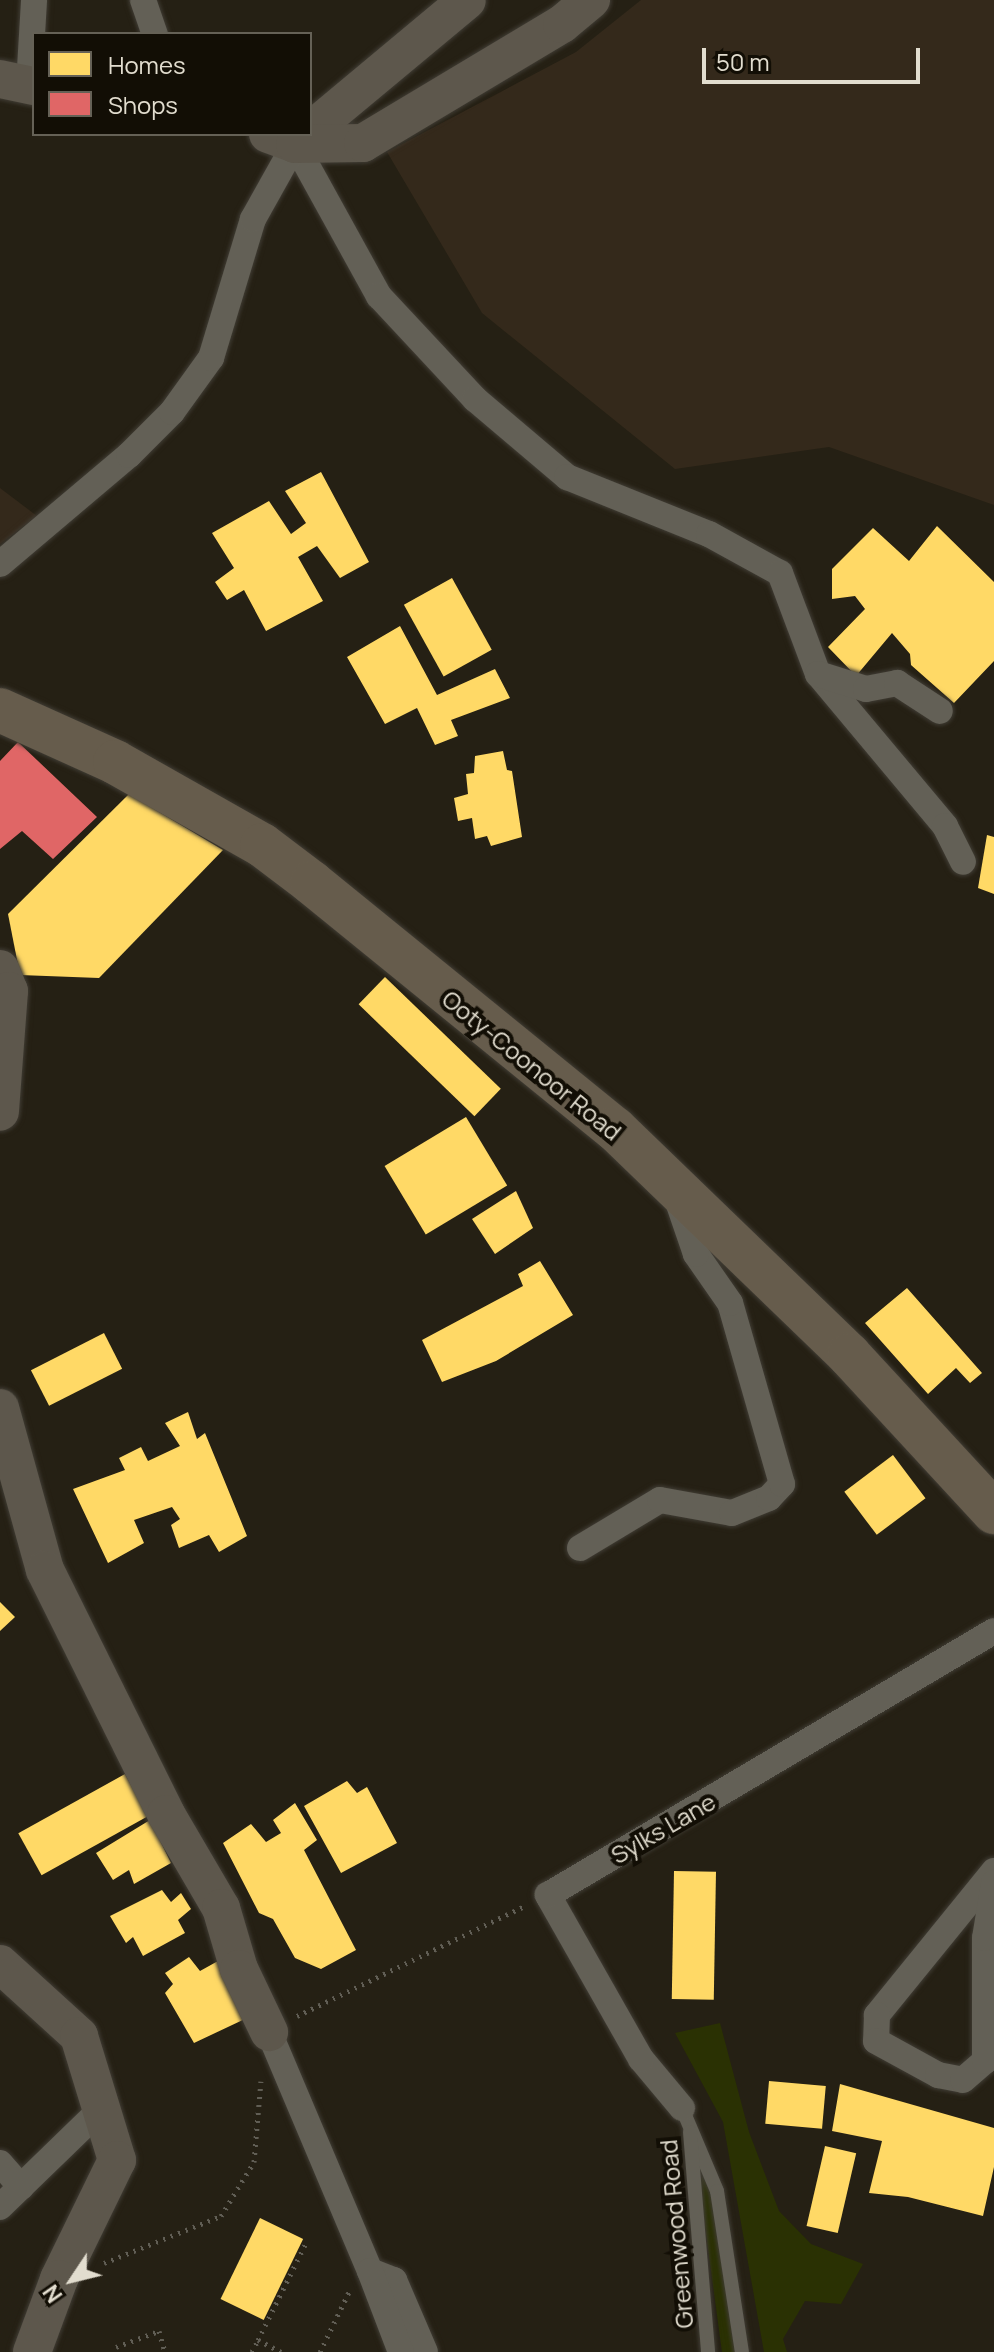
<!DOCTYPE html>
<style>
body{margin:0}
#map{position:relative;width:994px;height:2352px;overflow:hidden;background:#252014;font-family:Manrope,sans-serif}
div>[style]{position:absolute}
.commercial>*{inset:0;background:#34291b}
.green>*{inset:0;background:#2a3103}
.homes>*{inset:0;background:#ffd966;transform-origin:0 0}
.shops>*{inset:0;background:#e06666}
.path>*{height:5px;margin-top:-2.5px;transform-origin:0;background:repeating-linear-gradient(90deg,#615e55 0 2px,transparent 0 8px)}
.roads{filter:drop-shadow(0 0 2px #403c34) drop-shadow(0 0 2px #403c34)}
.lane>*{height:14px;margin:-7px;padding:0 7px;transform-origin:7px;border-radius:7px;background:#636056}
.street>*{height:26px;margin:-13px;padding:0 13px;transform-origin:13px;border-radius:13px;background:#636056}
.secondary>*{height:38px;margin:-19px;padding:0 19px;transform-origin:19px;border-radius:19px;background:#5d574c}
.highway>*{height:44px;margin:-22px;padding:0 22px;transform-origin:22px;border-radius:22px;background:#665c4c}
span{translate:-50% -50%;white-space:nowrap;text-align:center;line-height:1.15;-webkit-text-stroke:8px #120e05;paint-order:stroke}
.street-label{font-size:24px;color:#e2ddcf}
.legend{position:absolute;left:32px;top:32px;width:280px;height:104px;box-sizing:border-box;background:#120e05;border:2px solid #656156;margin:0;padding:10px 14px;list-style:none;font-size:24px;color:#e2ddcf}
.legend li{display:flex;align-items:center;gap:16px;height:40px}
.legend b{width:40px;border:2px solid #656156}
.north{position:absolute;left:32px;top:2240px;width:80px;height:80px;-webkit-text-stroke:6px #120e05;paint-order:stroke;rotate:235deg;font-size:22px;font-weight:700;line-height:32px;text-align:center;color:#e2ddcf}
.north::after{content:'';display:block;margin:auto;width:28px;height:36px;background:#e2ddcf;clip-path:polygon(50% 0,100% 100%,50% 72%,0 100%)}
.scale{position:absolute;left:702px;top:48px;width:218px;height:36px;box-sizing:border-box;border:4px solid #e2ddcf;border-top:0;padding-left:10px;font-size:24px;line-height:28px;white-space:nowrap;color:#e2ddcf;-webkit-text-stroke:6px #120e05;paint-order:stroke}
</style>
<div id="map">
<div class="commercial">
<i style="clip-path:polygon(641px 0,994px 0,994px 505px,829px 447px,675px 469px,482px 313px,387px 152px,576px 52px)"></i>
<i style="clip-path:polygon(0 488px,37px 516px,0 544px)"></i>
</div>
<div class="green">
<i style="clip-path:polygon(720px 2023px,749px 2132px,779px 2211px,811px 2244px,863px 2264px,841px 2304px,805px 2301px,783px 2339px,787px 2352px,764px 2352px,723px 2122px,675px 2033px)"></i>
<i style="clip-path:polygon(694px 2145px,701px 2151px,721px 2243px,738px 2352px,722px 2352px)"></i>
</div>
<div class="homes">
<i style="clip-path:polygon(321px 472px,369px 562px,340px 578px,317px 546px,298px 557px,323px 601px,266px 631px,244px 590px,227px 600px,215px 582px,234px 568px,212px 533px,269px 501px,291px 534px,306px 523px,285px 491px)"></i>
<i style="clip-path:polygon(937px 526px,994px 582px,994px 661px,954px 703px,911px 665px,910px 654px,892px 633px,856px 676px,828px 647px,865px 609px,855px 596px,832px 599px,832px 569px,873px 528px,909px 561px)"></i>
<i style="left:452px;top:578px;width:82px;height:55px;rotate:61deg"></i>
<i style="clip-path:polygon(400px 626px,437px 695px,495px 669px,510px 698px,451px 720px,458px 736px,435px 745px,417px 708px,385px 724px,347px 657px)"></i>
<i style="clip-path:polygon(503px 751px,507px 770px,512px 771px,522px 837px,491px 846px,487px 836px,475px 839px,472px 818px,458px 821px,454px 798px,468px 794px,466px 774px,474px 773px,475px 756px)"></i>
<i style="clip-path:polygon(129px 794px,223px 850px,99px 978px,20px 975px,8px 914px)"></i>
<i style="clip-path:polygon(987px 835px,994px 837px,994px 894px,978px 888px)"></i>
<i style="left:385px;top:977px;width:161px;height:38px;rotate:44deg"></i>
<i style="left:466px;top:1117px;width:80px;height:95px;rotate:59deg"></i>
<i style="clip-path:polygon(516px 1191px,533px 1228px,495px 1254px,472px 1219px)"></i>
<i style="clip-path:polygon(540px 1261px,573px 1315px,496px 1361px,442px 1382px,422px 1340px,523px 1286px,518px 1274px)"></i>
<i style="clip-path:polygon(907px 1288px,982px 1373px,970px 1383px,956px 1368px,928px 1394px,865px 1323px)"></i>
<i style="left:104px;top:1333px;width:40px;height:82px;rotate:63deg"></i>
<i style="clip-path:polygon(188px 1412px,197px 1439px,205px 1433px,247px 1536px,219px 1552px,209px 1535px,179px 1548px,171px 1525px,180px 1519px,172px 1507px,134px 1520px,144px 1543px,108px 1563px,73px 1489px,125px 1470px,119px 1458px,141px 1447px,148px 1461px,180px 1446px,165px 1423px)"></i>
<i style="left:893px;top:1455px;width:54px;height:61px;rotate:53deg"></i>
<i style="clip-path:polygon(0 1602px,15px 1617px,0 1631px)"></i>
<i style="left:125px;top:1774px;width:48px;height:122px;rotate:61deg"></i>
<i style="clip-path:polygon(347px 1781px,357px 1793px,367px 1787px,397px 1843px,341px 1873px,304px 1806px)"></i>
<i style="clip-path:polygon(295px 1803px,317px 1840px,304px 1850px,356px 1950px,321px 1969px,295px 1958px,273px 1919px,259px 1913px,223px 1843px,251px 1824px,266px 1842px,281px 1833px,273px 1820px)"></i>
<i style="clip-path:polygon(150px 1820px,171px 1863px,134px 1884px,129px 1870px,113px 1880px,96px 1853px)"></i>
<i style="left:674px;top:1871px;width:42px;height:128px;rotate:1deg"></i>
<i style="clip-path:polygon(162px 1890px,171px 1902px,181px 1893px,191px 1909px,178px 1920px,185px 1933px,143px 1956px,133px 1937px,126px 1943px,110px 1916px)"></i>
<i style="clip-path:polygon(189px 1957px,200px 1971px,218px 1961px,247px 2018px,194px 2043px,165px 1993px,173px 1984px,165px 1973px)"></i>
<i style="left:769px;top:2081px;width:57px;height:43px;rotate:5deg"></i>
<i style="clip-path:polygon(840px 2084px,994px 2128px,994px 2167px,983px 2216px,908px 2197px,869px 2193px,882px 2141px,832px 2131px)"></i>
<i style="left:825px;top:2146px;width:32px;height:82px;rotate:13deg"></i>
<i style="left:260px;top:2218px;width:48px;height:90px;rotate:26deg"></i>
</div>
<div class="shops">
<i style="clip-path:polygon(18px 742px,97px 817px,53px 859px,22px 831px,0 849px,0 761px)"></i>
</div>
<div class="path">
<i style="left:297px;top:2016px;width:253px;rotate:-25.8deg"></i>
<i style="left:104px;top:2263px;width:126px;rotate:-21.9deg"></i>
<i style="left:221px;top:2216px;width:63px;rotate:-58.6deg"></i>
<i style="left:254px;top:2162px;width:81px;rotate:-85.1deg"></i>
<i style="left:116px;top:2347px;width:46px;rotate:-20.4deg"></i>
<i style="left:159px;top:2331px;width:22px;rotate:74deg"></i>
<i style="left:252px;top:2352px;width:13px;rotate:-63deg"></i>
<i style="left:281px;top:2352px;width:26px;rotate:-152deg"></i>
<i style="left:258px;top:2340px;width:110px;rotate:-63.7deg"></i>
<i style="left:320px;top:2352px;width:67px;rotate:-64.2deg"></i>
</div>
<div class="roads">
<div class="lane">
<i style="left:682px;top:2108px;width:90px;rotate:67.1deg"></i>
<i style="left:717px;top:2191px;width:163px;rotate:81.2deg"></i>
<i style="left:690px;top:2132px;width:221px;rotate:85.3deg"></i>
</div>
<div class="street">
<i style="left:143px;top:0;width:36px;rotate:71deg"></i>
<i style="left:29px;top:85px;width:85px;rotate:-86.6deg"></i>
<i style="left:295px;top:144px;width:174px;rotate:61.1deg"></i>
<i style="left:379px;top:296px;width:141px;rotate:47deg"></i>
<i style="left:475px;top:399px;width:121px;rotate:40.3deg"></i>
<i style="left:567px;top:477px;width:153px;rotate:21.9deg"></i>
<i style="left:709px;top:534px;width:81px;rotate:28.8deg"></i>
<i style="left:780px;top:573px;width:108px;rotate:69.4deg"></i>
<i style="left:818px;top:674px;width:198px;rotate:50.1deg"></i>
<i style="left:945px;top:826px;width:40px;rotate:63.4deg"></i>
<i style="left:0;top:564px;width:169px;rotate:-40.2deg"></i>
<i style="left:129px;top:455px;width:61px;rotate:-45deg"></i>
<i style="left:172px;top:412px;width:67px;rotate:-54.2deg"></i>
<i style="left:211px;top:358px;width:145px;rotate:-73.2deg"></i>
<i style="left:253px;top:219px;width:86px;rotate:-60.8deg"></i>
<i style="left:818px;top:674px;width:50px;rotate:17.4deg"></i>
<i style="left:866px;top:689px;width:32px;rotate:-11deg"></i>
<i style="left:897px;top:683px;width:51px;rotate:33.1deg"></i>
<i style="left:580px;top:1548px;width:93px;rotate:-31deg"></i>
<i style="left:660px;top:1500px;width:73px;rotate:10.2deg"></i>
<i style="left:732px;top:1513px;width:40px;rotate:-22deg"></i>
<i style="left:769px;top:1498px;width:19px;rotate:-47deg"></i>
<i style="left:782px;top:1484px;width:188px;rotate:-106deg"></i>
<i style="left:730px;top:1303px;width:60px;rotate:-124.8deg"></i>
<i style="left:696px;top:1254px;width:61px;rotate:-109deg"></i>
<i style="left:994px;top:1871px;width:186px;rotate:129.1deg"></i>
<i style="left:877px;top:2015px;width:26px;rotate:92deg"></i>
<i style="left:876px;top:2041px;width:71px;rotate:28.7deg"></i>
<i style="left:938px;top:2075px;width:25px;rotate:11deg"></i>
<i style="left:963px;top:2080px;width:29px;rotate:-41deg"></i>
<i style="left:985px;top:2061px;width:123px;rotate:-90deg"></i>
<i style="left:985px;top:1938px;width:56px;rotate:-80.7deg"></i>
<i style="left:269px;top:2032px;width:259px;rotate:67.1deg"></i>
<i style="left:370px;top:2271px;width:26px;rotate:21deg"></i>
<i style="left:394px;top:2280px;width:78px;rotate:66.7deg"></i>
<i style="left:682px;top:2108px;width:64px;rotate:-129.9deg"></i>
<i style="left:641px;top:2059px;width:189px;rotate:-119.6deg"></i>
<i style="left:548px;top:1895px;width:518px;rotate:-30.62deg"></i>
<i style="left:0;top:2163px;width:32px;rotate:49deg"></i>
<i style="left:0;top:2207px;width:141px;rotate:-44.1deg"></i>
<i style="left:370px;top:2271px;width:87px;rotate:69.1deg"></i>
</div>
<div class="secondary">
<i style="left:0;top:79px;width:35px;rotate:12deg"></i>
<i style="left:310px;top:131px;width:204px;rotate:-39.8deg"></i>
<i style="left:268px;top:134px;width:29px;rotate:20deg"></i>
<i style="left:295px;top:144px;width:68px;rotate:-0.8deg"></i>
<i style="left:363px;top:143px;width:232px;rotate:-30.9deg"></i>
<i style="left:562px;top:24px;width:38px;rotate:-40deg"></i>
<i style="left:0;top:969px;width:24px;rotate:68deg"></i>
<i style="left:9px;top:991px;width:121px;rotate:94.3deg"></i>
<i style="left:0;top:1408px;width:168px;rotate:74.5deg"></i>
<i style="left:45px;top:1570px;width:272px;rotate:63.6deg"></i>
<i style="left:166px;top:1814px;width:109px;rotate:59.7deg"></i>
<i style="left:221px;top:1908px;width:64px;rotate:73.6deg"></i>
<i style="left:239px;top:1969px;width:70px;rotate:64.5deg"></i>
<i style="left:0;top:1964px;width:107px;rotate:42.3deg"></i>
<i style="left:79px;top:2036px;width:130px;rotate:73deg"></i>
<i style="left:117px;top:2160px;width:132px;rotate:116deg"></i>
<i style="left:59px;top:2279px;width:78px;rotate:110.3deg"></i>
</div>
<div class="highway">
<i style="left:0;top:710px;width:126px;rotate:24.3deg"></i>
<i style="left:115px;top:762px;width:169px;rotate:29.5deg"></i>
<i style="left:262px;top:845px;width:63px;rotate:37.2deg"></i>
<i style="left:312px;top:883px;width:390px;rotate:39.1deg"></i>
<i style="left:615px;top:1129px;width:325px;rotate:44deg"></i>
<i style="left:849px;top:1355px;width:214px;rotate:47.3deg"></i>
</div>
</div>
<div class="street-label">
<span style="left:532px;top:1065px;rotate:39deg">Ooty-Coonoor Road</span>
<span style="left:663px;top:1828px;rotate:-30deg">Sylks Lane</span>
<span style="left:676px;top:2234px;rotate:-95deg">Greenwood Road</span>
</div>
<ul class="legend">
<li><b style="height:22px;background:#ffd966"></b>Homes</li>
<li><b style="height:22px;background:#e06666"></b>Shops</li>
</ul>
<div class="north">N</div>
<div class="scale">50 m</div>
</div>
